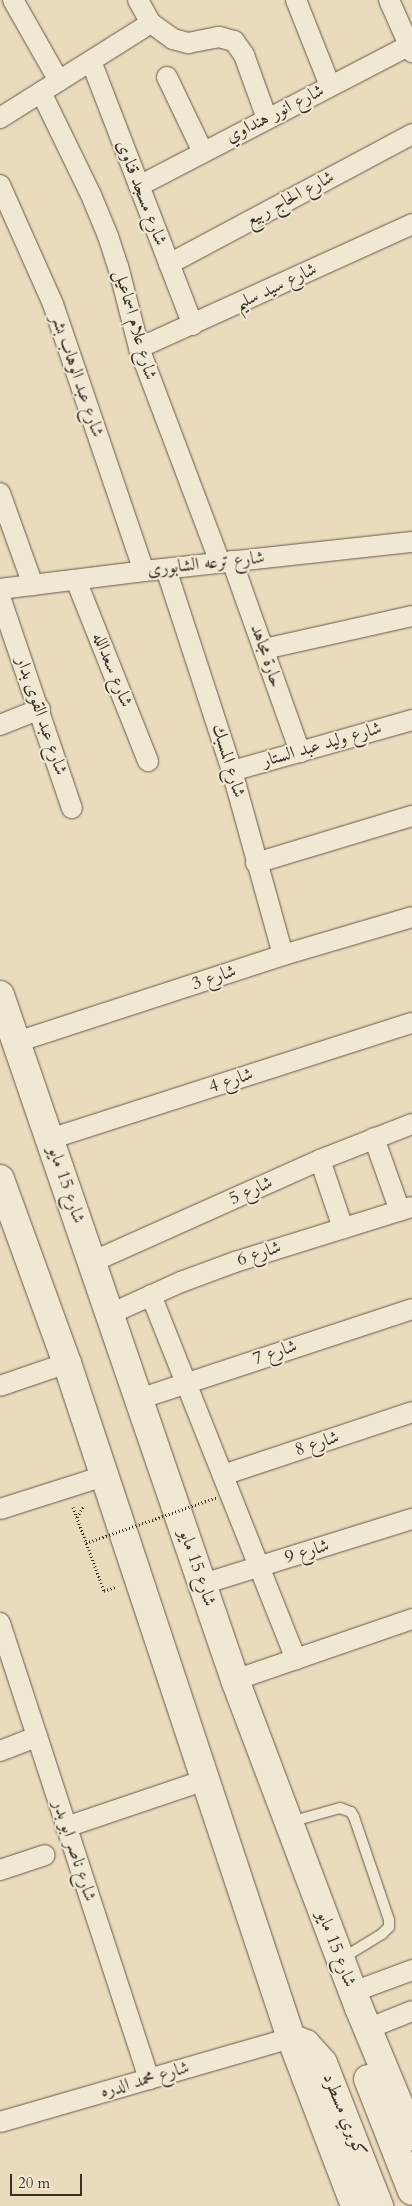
<!DOCTYPE html>
<meta charset="utf-8">
<style>
body{margin:0}
#map{position:relative;width:412px;height:2206px;overflow:hidden;background:#e9dbbb;font-family:Cardo,Amiri,serif}
div>[style]{position:absolute}
.path>*{height:3px;margin-top:-1.5px;transform-origin:0;background:repeating-linear-gradient(90deg,#3b2f29 0 1px,transparent 0 3.5px)}
.roads{filter:drop-shadow(0 0 1px #665a4e) drop-shadow(0 0 1px #665a4e)}
.service>*{height:10px;margin:-5px;padding:0 5px;transform-origin:5px;border-radius:5px;background:#f1e8d3}
.minor>*{height:20px;margin:-10px;padding:0 10px;transform-origin:10px;border-radius:10px;background:#f1e8d3}
.secondary>*{height:28px;margin:-14px;padding:0 14px;transform-origin:14px;border-radius:14px;background:#f1e8d3}
.path-bridge>*{height:3px;margin-top:-1.5px;transform-origin:0;background:repeating-linear-gradient(90deg,#3b2f29 0 1px,transparent 0 3.5px)}
span{translate:-50% -50%;white-space:nowrap;text-align:center;line-height:1.15;-webkit-text-stroke:4px #f1e8d3;paint-order:stroke}
.street-label{font-size:18px;color:#3b2f29}
.scale{position:absolute;left:10px;top:2174px;width:72px;height:22px;box-sizing:border-box;border:2px solid #3b2f29;border-top:0;padding-left:6px;font-size:15px;line-height:18px;white-space:nowrap;color:#3b2f29;-webkit-text-stroke:4px #f1e8d3;paint-order:stroke}
</style>
<div id="map">
<div class="path">
<i style="left:73px;top:1507px;width:90px;rotate:69.7deg"></i>
<i style="left:104px;top:1591px;width:12px;rotate:-20deg"></i>
<i style="left:77px;top:1517px;width:13px;rotate:-58deg"></i>
</div>
<div class="roads">
<div class="service">
<i style="left:290px;top:1822px;width:52px;rotate:-15.6deg"></i>
<i style="left:340px;top:1808px;width:12px;rotate:20deg"></i>
<i style="left:351px;top:1812px;width:6px;rotate:59deg"></i>
<i style="left:354px;top:1817px;width:109px;rotate:71.2deg"></i>
<i style="left:389px;top:1920px;width:7px;rotate:90deg"></i>
<i style="left:389px;top:1927px;width:10px;rotate:135deg"></i>
<i style="left:382px;top:1934px;width:48px;rotate:148.6deg"></i>
</div>
<div class="minor">
<i style="left:13px;top:0;width:93px;rotate:60.4deg"></i>
<i style="left:138px;top:0;width:26px;rotate:61deg"></i>
<i style="left:151px;top:23px;width:27px;rotate:36deg"></i>
<i style="left:173px;top:39px;width:16px;rotate:15deg"></i>
<i style="left:188px;top:43px;width:32px;rotate:-11deg"></i>
<i style="left:219px;top:37px;width:16px;rotate:15deg"></i>
<i style="left:234px;top:41px;width:17px;rotate:54deg"></i>
<i style="left:244px;top:55px;width:68px;rotate:70.2deg"></i>
<i style="left:296px;top:0;width:92px;rotate:68.4deg"></i>
<i style="left:389px;top:0;width:57px;rotate:66.1deg"></i>
<i style="left:91px;top:61px;width:283px;rotate:68.9deg"></i>
<i style="left:167px;top:77px;width:83px;rotate:64.4deg"></i>
<i style="left:41px;top:92px;width:114px;rotate:64.1deg"></i>
<i style="left:91px;top:195px;width:44px;rotate:67.5deg"></i>
<i style="left:108px;top:236px;width:32px;rotate:72deg"></i>
<i style="left:118px;top:266px;width:85px;rotate:75.6deg"></i>
<i style="left:139px;top:348px;width:229px;rotate:69.3deg"></i>
<i style="left:0;top:118px;width:178px;rotate:-32.2deg"></i>
<i style="left:0;top:185px;width:130px;rotate:66deg"></i>
<i style="left:53px;top:304px;width:282px;rotate:71.2deg"></i>
<i style="left:139px;top:186px;width:308px;rotate:-27.5deg"></i>
<i style="left:169px;top:264px;width:276px;rotate:-28.1deg"></i>
<i style="left:139px;top:348px;width:300px;rotate:-24.4deg"></i>
<i style="left:0;top:493px;width:98px;rotate:70.3deg"></i>
<i style="left:232px;top:561px;width:203px;rotate:70.4deg"></i>
<i style="left:166px;top:569px;width:213px;rotate:71.9deg"></i>
<i style="left:232px;top:771px;width:191px;rotate:74.5deg"></i>
<i style="left:76px;top:580px;width:195px;rotate:68.3deg"></i>
<i style="left:0;top:589px;width:145px;rotate:-7.1deg"></i>
<i style="left:144px;top:571px;width:270px;rotate:-6.2deg"></i>
<i style="left:0;top:597px;width:223px;rotate:71.2deg"></i>
<i style="left:264px;top:649px;width:152px;rotate:-12.6deg"></i>
<i style="left:0;top:725px;width:43px;rotate:-21.8deg"></i>
<i style="left:232px;top:771px;width:187px;rotate:-15.8deg"></i>
<i style="left:256px;top:863px;width:163px;rotate:-16.8deg"></i>
<i style="left:17px;top:1042px;width:280px;rotate:-18.1deg"></i>
<i style="left:283px;top:955px;width:134px;rotate:-16.4deg"></i>
<i style="left:374px;top:1138px;width:77px;rotate:70.4deg"></i>
<i style="left:50px;top:1139px;width:380px;rotate:-17.8deg"></i>
<i style="left:320px;top:1160px;width:72px;rotate:71.3deg"></i>
<i style="left:92px;top:1262px;width:250px;rotate:-24.1deg"></i>
<i style="left:320px;top:1160px;width:99px;rotate:-21.4deg"></i>
<i style="left:151px;top:1295px;width:392px;rotate:68.3deg"></i>
<i style="left:110px;top:1314px;width:78px;rotate:-24.3deg"></i>
<i style="left:181px;top:1282px;width:58px;rotate:-20.3deg"></i>
<i style="left:235px;top:1262px;width:185px;rotate:-17.3deg"></i>
<i style="left:0;top:1386px;width:71px;rotate:-18.9deg"></i>
<i style="left:139px;top:1399px;width:287px;rotate:-18.2deg"></i>
<i style="left:223px;top:1475px;width:199px;rotate:-18.4deg"></i>
<i style="left:0;top:1509px;width:109px;rotate:-17.6deg"></i>
<i style="left:203px;top:1584px;width:219px;rotate:-17.3deg"></i>
<i style="left:0;top:1623px;width:480px;rotate:71.9deg"></i>
<i style="left:235px;top:1680px;width:187px;rotate:-19deg"></i>
<i style="left:0;top:1751px;width:40px;rotate:-21deg"></i>
<i style="left:66px;top:1827px;width:147px;rotate:-18.7deg"></i>
<i style="left:0;top:1870px;width:47px;rotate:-18.4deg"></i>
<i style="left:353px;top:1992px;width:63px;rotate:-20.4deg"></i>
<i style="left:367px;top:2029px;width:48px;rotate:-21.8deg"></i>
<i style="left:0;top:2122px;width:303px;rotate:-16.1deg"></i>
</div>
<div class="secondary">
<i style="left:0;top:995px;width:724px;rotate:71.06deg"></i>
<i style="left:235px;top:1680px;width:351px;rotate:69.3deg"></i>
<i style="left:359px;top:2008px;width:139px;rotate:67.5deg"></i>
<i style="left:0;top:1179px;width:196px;rotate:70deg"></i>
<i style="left:67px;top:1363px;width:711px;rotate:71.64deg"></i>
<i style="left:291px;top:2038px;width:180px;rotate:69.1deg"></i>
<i style="left:291px;top:2038px;width:16px;rotate:22deg"></i>
<i style="left:306px;top:2044px;width:25px;rotate:48deg"></i>
<i style="left:323px;top:2063px;width:154px;rotate:68.6deg"></i>
<i style="left:368px;top:2079px;width:120px;rotate:68.6deg"></i>
</div>
</div>
<div class="path-bridge">
<i style="left:86px;top:1543px;width:139px;rotate:-19.3deg"></i>
</div>
<div class="street-label">
<span style="left:275px;top:114px;rotate:-27deg">شارع انور هنداوي</span>
<span style="left:141px;top:193px;rotate:69deg">شارع مسجد قناوى</span>
<span style="left:290px;top:199px;rotate:-28deg">شارع الحاج ربيع</span>
<span style="left:276px;top:287px;rotate:-25deg">شارع سيد سليم</span>
<span style="left:135px;top:325px;rotate:74deg">شارع علام اسماعيل</span>
<span style="left:77px;top:376px;rotate:71deg">شارع عبد الوهاب بشر</span>
<span style="left:206px;top:564px;rotate:-6deg">شارع ترعه الشابورى</span>
<span style="left:266px;top:656px;rotate:71deg">حارة مجاهد</span>
<span style="left:112px;top:670px;rotate:68deg">شارع سعدالله</span>
<span style="left:41px;top:716px;rotate:71deg">شارع عبد القوى بدار</span>
<span style="left:322px;top:745px;rotate:-16deg">شارع وليد عبد الستار</span>
<span style="left:228px;top:761px;rotate:73deg">شارع المسبك</span>
<span style="left:214px;top:978px;rotate:-18deg">شارع 3</span>
<span style="left:231px;top:1081px;rotate:-18deg">شارع 4</span>
<span style="left:66px;top:1185px;rotate:71deg">شارع 15 مايو</span>
<span style="left:251px;top:1191px;rotate:-24deg">شارع 5</span>
<span style="left:259px;top:1254px;rotate:-18deg">شارع 6</span>
<span style="left:275px;top:1353px;rotate:-18deg">شارع 7</span>
<span style="left:317px;top:1444px;rotate:-18deg">شارع 8</span>
<span style="left:307px;top:1552px;rotate:-17deg">شارع 9</span>
<span style="left:197px;top:1568px;rotate:71deg">شارع 15 مايو</span>
<span style="left:74px;top:1851px;rotate:72deg">شارع ناصر ابو بدر</span>
<span style="left:336px;top:1949px;rotate:69deg">شارع 15 مايو</span>
<span style="left:145px;top:2080px;rotate:-16deg">شارع محمد الدره</span>
<span style="left:344px;top:2115px;rotate:68deg">كوبري مسطرد</span>
</div>
<div class="scale">20 m</div>
</div>
